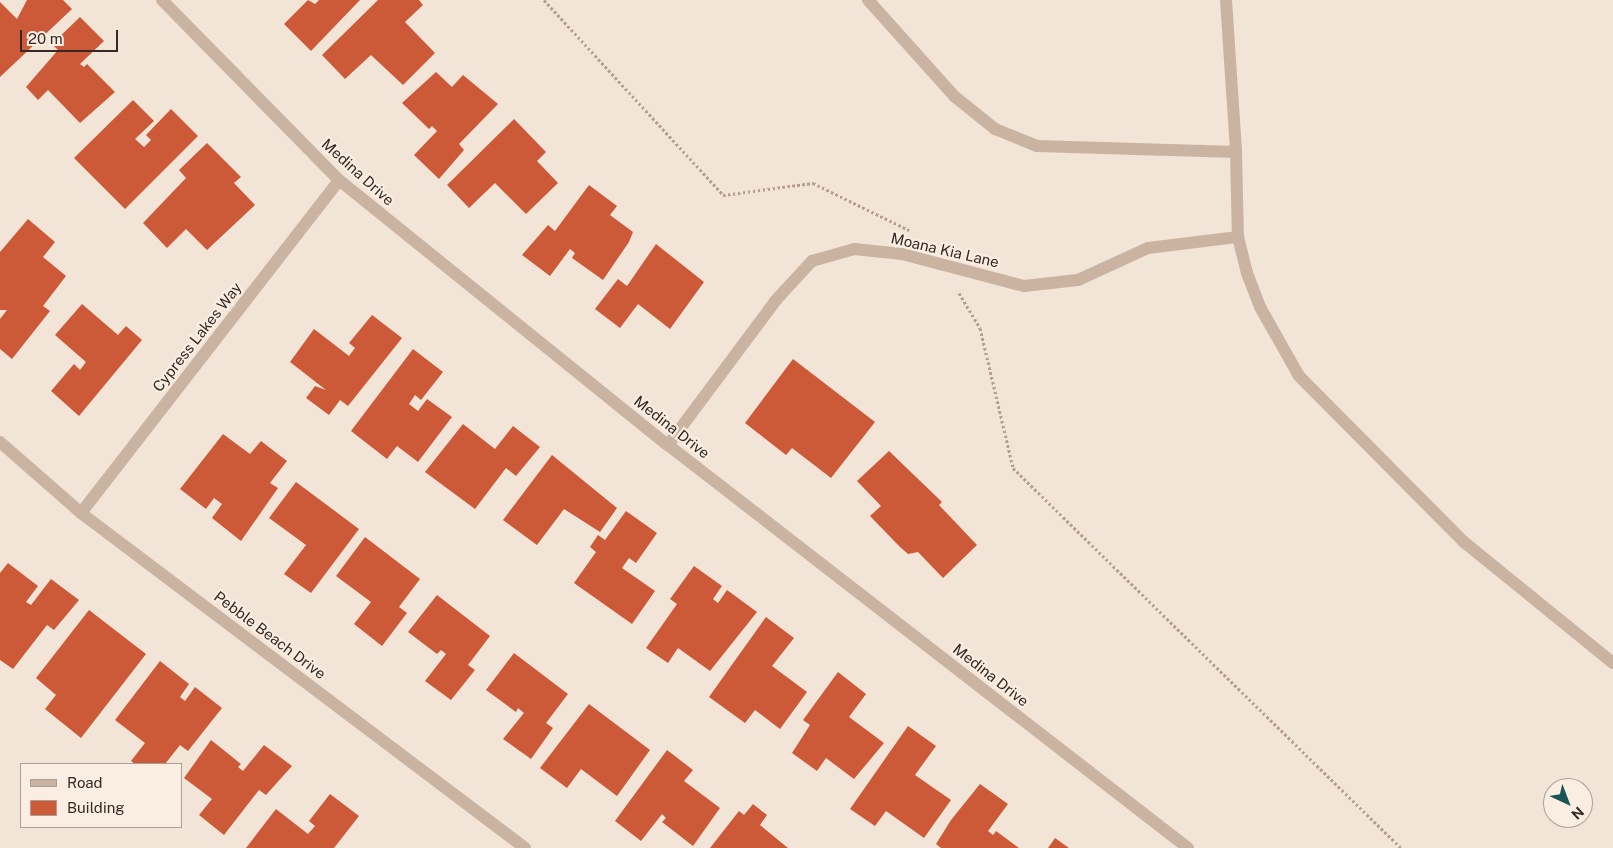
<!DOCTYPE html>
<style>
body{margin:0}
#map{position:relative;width:1613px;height:848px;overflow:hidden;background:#f2e4d6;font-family:"Public Sans",sans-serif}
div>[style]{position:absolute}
.building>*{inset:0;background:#cc5a39}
.path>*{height:3px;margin-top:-1.5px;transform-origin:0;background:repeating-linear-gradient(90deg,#b69d8c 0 2.5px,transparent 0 5px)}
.minor>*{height:12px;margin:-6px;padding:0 6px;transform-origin:6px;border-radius:6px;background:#cab3a1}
span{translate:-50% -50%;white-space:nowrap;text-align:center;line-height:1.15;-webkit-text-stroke:4.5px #faeee2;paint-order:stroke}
.street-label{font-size:15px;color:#342924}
.legend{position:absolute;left:20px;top:763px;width:162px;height:65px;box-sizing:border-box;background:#faeee2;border:1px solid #ab9f96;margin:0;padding:6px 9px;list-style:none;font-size:15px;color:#342924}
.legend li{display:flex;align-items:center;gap:10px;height:25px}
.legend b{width:25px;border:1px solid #ab9f96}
.north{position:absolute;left:1543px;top:778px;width:50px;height:50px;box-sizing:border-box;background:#faeee2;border:1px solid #ab9f96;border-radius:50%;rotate:137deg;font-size:14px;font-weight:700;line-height:20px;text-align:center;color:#342924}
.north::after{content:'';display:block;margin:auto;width:18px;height:22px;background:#195457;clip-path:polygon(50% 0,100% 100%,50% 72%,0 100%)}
.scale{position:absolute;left:20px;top:30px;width:98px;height:22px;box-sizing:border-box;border:2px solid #342924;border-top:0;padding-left:6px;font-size:15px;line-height:18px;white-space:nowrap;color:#342924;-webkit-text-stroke:4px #faeee2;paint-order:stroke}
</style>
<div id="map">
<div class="building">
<i style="clip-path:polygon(27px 0,63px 0,72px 9px,0 77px,0 2px,17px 19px)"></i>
<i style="clip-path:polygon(308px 0,315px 4px,319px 0,360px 0,311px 51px,284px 24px)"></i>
<i style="clip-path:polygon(378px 0,419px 0,423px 5px,405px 22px,435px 53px,403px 85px,371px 55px,345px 79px,322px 55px)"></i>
<i style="clip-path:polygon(80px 17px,104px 41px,80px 64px,84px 67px,87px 64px,115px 92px,80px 123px,48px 90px,38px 100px,26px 87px,58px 50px,52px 44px)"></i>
<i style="clip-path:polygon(436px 72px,452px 87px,463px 75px,498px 104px,459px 144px,464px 150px,439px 179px,414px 155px,437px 131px,432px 126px,429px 129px,402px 103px)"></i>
<i style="clip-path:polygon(133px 100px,154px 121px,135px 139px,144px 147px,151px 140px,146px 135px,171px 109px,198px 136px,125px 209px,74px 158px)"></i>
<i style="clip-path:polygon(514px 119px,546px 152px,537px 161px,558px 183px,526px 214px,495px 183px,469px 208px,447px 185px)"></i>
<i style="clip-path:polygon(207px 143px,241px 177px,234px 183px,255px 205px,207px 250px,186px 229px,167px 248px,143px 223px,186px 178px,179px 170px)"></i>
<i style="clip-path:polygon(589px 185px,617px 206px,610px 215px,633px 232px,629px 242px,603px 280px,572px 258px,575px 253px,570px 249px,550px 276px,522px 255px,548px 225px,555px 231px)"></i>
<i style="clip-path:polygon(28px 219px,55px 242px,43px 257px,66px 276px,43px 306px,50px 311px,12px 359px,0 349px,0 319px,7px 310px,0 310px,0 252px)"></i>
<i style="clip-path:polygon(656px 244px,704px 282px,670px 329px,638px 304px,620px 328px,595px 309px,618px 279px,627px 286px)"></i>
<i style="clip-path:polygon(82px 304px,118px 335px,126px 326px,142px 340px,79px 416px,51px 391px,74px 364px,80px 370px,86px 362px,55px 335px)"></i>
<i style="clip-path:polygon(372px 315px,402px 338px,348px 406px,340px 400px,329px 415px,306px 398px,315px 386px,326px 390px,290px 362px,314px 329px,349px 356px,355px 348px,349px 343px)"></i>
<i style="clip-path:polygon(413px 349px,443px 372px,421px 400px,415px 395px,409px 404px,418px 411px,427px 399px,452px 417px,418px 462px,397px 446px,387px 459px,351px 431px)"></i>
<i style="clip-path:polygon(793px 359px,875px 422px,831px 478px,792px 448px,786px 455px,745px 423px)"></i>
<i style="clip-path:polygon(463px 424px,495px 449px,513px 426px,540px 447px,516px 476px,506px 468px,475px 509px,425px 472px)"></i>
<i style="clip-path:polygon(223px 434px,250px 454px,261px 441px,287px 461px,270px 483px,278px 488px,241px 541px,212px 518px,222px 504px,214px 498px,206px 509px,180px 489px)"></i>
<i style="clip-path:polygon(889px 451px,942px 502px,939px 505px,977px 545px,943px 578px,918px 552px,908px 554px,900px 547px,870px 516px,881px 506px,857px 481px)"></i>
<i style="clip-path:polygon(552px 455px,617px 508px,600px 532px,564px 509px,537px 545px,503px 520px)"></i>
<i style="clip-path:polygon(296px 482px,359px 529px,311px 593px,284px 574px,306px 545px,269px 518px)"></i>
<i style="clip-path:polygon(626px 511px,657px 533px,636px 563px,629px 558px,622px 568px,655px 591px,632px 624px,574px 583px,596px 552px,590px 547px,598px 535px,605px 540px)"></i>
<i style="clip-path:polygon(365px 537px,420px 579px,399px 607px,407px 613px,382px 646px,354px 624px,371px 602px,336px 576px)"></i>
<i style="clip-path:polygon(8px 563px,38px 586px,26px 602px,31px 605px,51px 579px,79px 600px,54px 630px,47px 625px,13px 669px,0 660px,0 573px)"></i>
<i style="clip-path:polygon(694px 566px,722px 586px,713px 599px,718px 603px,727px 590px,757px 612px,710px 671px,678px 648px,668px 663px,646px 648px,677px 604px,670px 599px)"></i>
<i style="clip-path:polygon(437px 595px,490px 636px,468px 665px,475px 670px,451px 700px,425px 681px,446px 654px,441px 650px,437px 654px,408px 632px)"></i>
<i style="clip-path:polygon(89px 610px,146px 654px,81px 738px,45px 709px,56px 695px,36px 678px)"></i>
<i style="clip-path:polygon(766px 617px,794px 638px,772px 666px,807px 692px,780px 729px,755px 710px,745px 723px,709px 697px)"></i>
<i style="clip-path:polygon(514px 653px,568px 694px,546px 723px,553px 728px,531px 759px,503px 739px,524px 713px,518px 708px,516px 712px,486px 690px)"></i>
<i style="clip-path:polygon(160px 661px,189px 684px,180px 697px,185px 701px,195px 687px,222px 708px,188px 751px,180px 745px,165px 764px,135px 764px,131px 761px,145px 743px,115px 720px)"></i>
<i style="clip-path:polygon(838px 672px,866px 694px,849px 717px,884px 743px,854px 779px,826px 758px,817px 771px,792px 753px,810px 725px,803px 720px)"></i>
<i style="clip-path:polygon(589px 704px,650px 750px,617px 796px,581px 769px,567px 788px,540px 768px)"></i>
<i style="clip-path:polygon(908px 726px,936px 746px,915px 775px,951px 800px,924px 838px,886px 811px,875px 826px,850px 809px)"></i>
<i style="clip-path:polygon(211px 740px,241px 764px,238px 767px,243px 771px,264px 745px,292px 766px,266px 795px,259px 790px,224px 835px,199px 815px,212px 799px,184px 778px)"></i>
<i style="clip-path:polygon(667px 750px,693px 770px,684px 781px,720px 808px,693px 846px,662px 822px,666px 818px,662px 814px,641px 841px,615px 821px)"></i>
<i style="clip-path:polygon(980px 784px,1008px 804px,988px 831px,993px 835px,996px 831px,1019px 848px,941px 848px,936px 844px,951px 820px)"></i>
<i style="clip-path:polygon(330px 794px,359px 816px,334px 848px,246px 848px,276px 809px,308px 834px,315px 826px,309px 821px)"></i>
<i style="clip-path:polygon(753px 804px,767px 815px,760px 825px,788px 848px,710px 848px,739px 811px,744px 815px)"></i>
<i style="clip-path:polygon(1055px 838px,1069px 848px,1048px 848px)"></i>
</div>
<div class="path">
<i style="left:544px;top:0;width:265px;rotate:47.4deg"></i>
<i style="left:723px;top:195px;width:91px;rotate:-7.6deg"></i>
<i style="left:813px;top:183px;width:107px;rotate:26.1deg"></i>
<i style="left:959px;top:293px;width:41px;rotate:59deg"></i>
<i style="left:980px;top:328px;width:144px;rotate:76.7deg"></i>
<i style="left:1013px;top:468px;width:543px;rotate:44.4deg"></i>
</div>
<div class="minor">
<i style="left:162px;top:0;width:252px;rotate:45.5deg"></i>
<i style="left:339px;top:180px;width:422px;rotate:38.9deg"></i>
<i style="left:668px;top:445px;width:658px;rotate:37.78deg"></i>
<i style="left:868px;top:0;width:129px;rotate:48.1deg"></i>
<i style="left:954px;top:96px;width:53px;rotate:38.8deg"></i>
<i style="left:995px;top:129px;width:45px;rotate:22deg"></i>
<i style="left:1037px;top:146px;width:199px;rotate:1.7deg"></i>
<i style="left:1236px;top:152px;width:85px;rotate:88.7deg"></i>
<i style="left:1238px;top:237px;width:37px;rotate:76deg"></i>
<i style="left:1247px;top:273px;width:36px;rotate:69deg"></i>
<i style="left:1260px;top:307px;width:79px;rotate:60.5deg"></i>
<i style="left:1299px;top:376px;width:234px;rotate:45.2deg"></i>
<i style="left:1464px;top:542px;width:192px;rotate:39.1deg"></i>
<i style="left:1226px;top:0;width:152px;rotate:86.2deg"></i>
<i style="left:0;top:442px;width:108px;rotate:41.2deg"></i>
<i style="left:81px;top:513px;width:556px;rotate:37.03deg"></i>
<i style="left:668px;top:445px;width:181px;rotate:-53.3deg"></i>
<i style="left:776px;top:300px;width:53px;rotate:-47.3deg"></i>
<i style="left:812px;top:261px;width:44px;rotate:-15.9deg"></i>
<i style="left:854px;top:249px;width:48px;rotate:5.9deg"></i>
<i style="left:902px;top:254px;width:126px;rotate:14.7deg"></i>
<i style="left:1024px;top:286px;width:54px;rotate:-6.3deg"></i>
<i style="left:1078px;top:280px;width:77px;rotate:-24.6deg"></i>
<i style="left:1148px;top:248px;width:91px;rotate:-7deg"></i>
<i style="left:81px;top:513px;width:421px;rotate:-52.2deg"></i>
</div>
<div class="street-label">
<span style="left:358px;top:172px;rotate:42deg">Medina Drive</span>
<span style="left:945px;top:250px;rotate:13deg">Moana Kia Lane</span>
<span style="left:197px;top:337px;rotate:-52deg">Cypress Lakes Way</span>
<span style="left:672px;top:427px;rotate:38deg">Medina Drive</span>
<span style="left:270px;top:635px;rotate:37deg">Pebble Beach Drive</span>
<span style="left:991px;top:675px;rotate:38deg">Medina Drive</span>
</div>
<ul class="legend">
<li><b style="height:6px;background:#cab3a1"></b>Road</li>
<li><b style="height:14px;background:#cc5a39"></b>Building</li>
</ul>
<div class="north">N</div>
<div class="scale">20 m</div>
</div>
